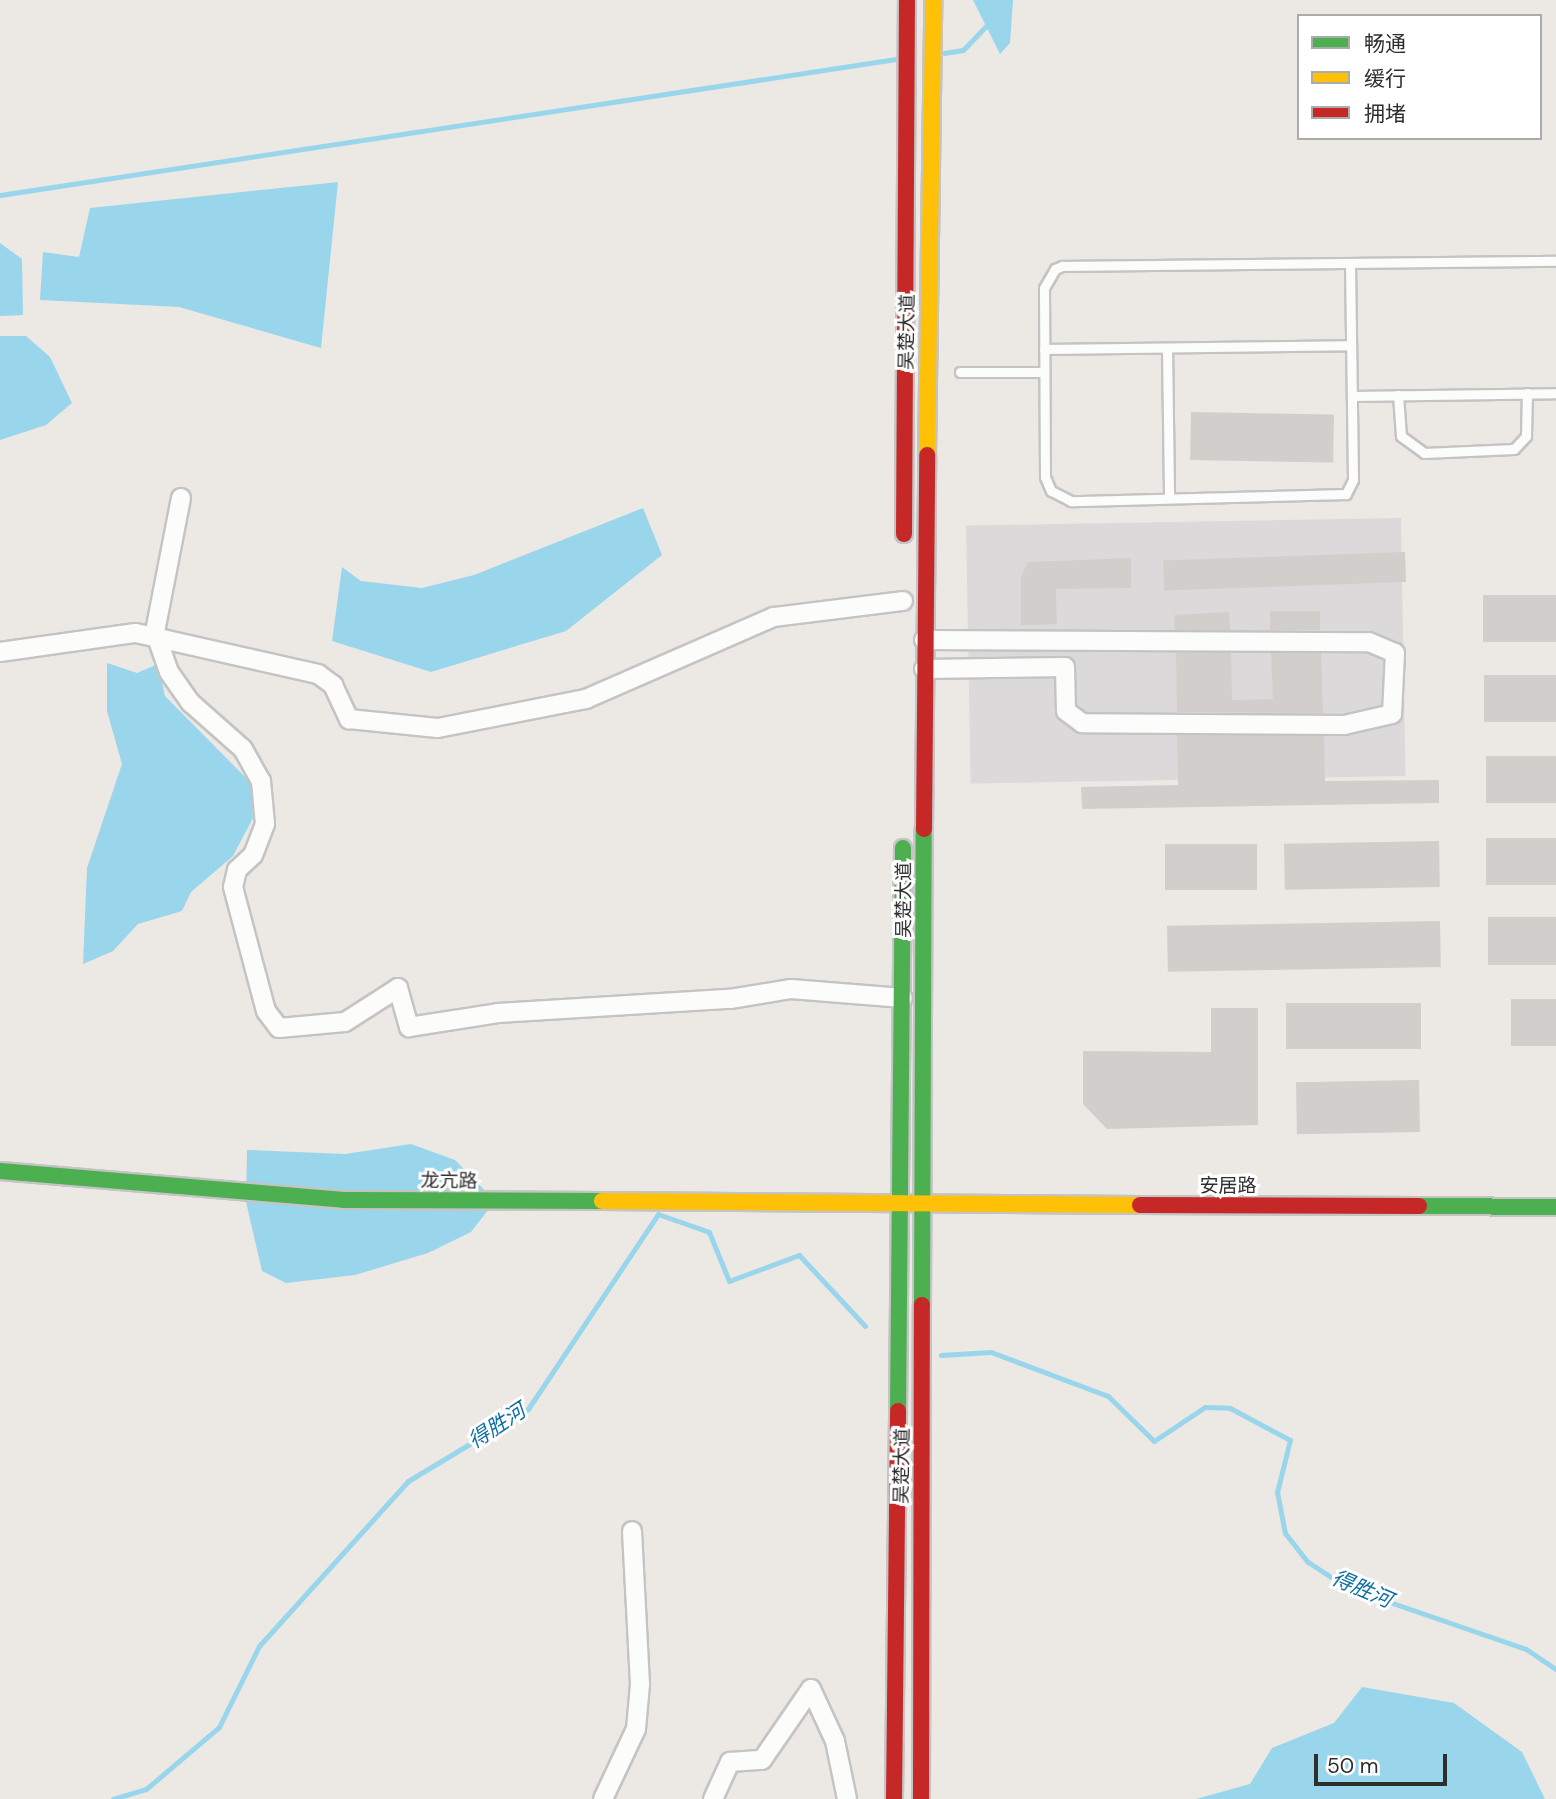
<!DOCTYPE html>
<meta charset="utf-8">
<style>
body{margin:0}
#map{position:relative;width:1556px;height:1799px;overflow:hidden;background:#ece8e4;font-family:"DM Sans","Noto Sans SC",sans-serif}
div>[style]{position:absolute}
.industrial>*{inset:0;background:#dcd9db;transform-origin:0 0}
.water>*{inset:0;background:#99d6ec}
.stream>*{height:5px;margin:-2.5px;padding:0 2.5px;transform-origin:2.5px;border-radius:2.5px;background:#99d6ec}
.building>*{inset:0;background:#d1cecb;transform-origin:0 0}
.roads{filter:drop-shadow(2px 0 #c5c4c5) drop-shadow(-2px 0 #c5c4c5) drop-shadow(0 2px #c5c4c5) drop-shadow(0 -2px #c5c4c5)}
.lane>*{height:9px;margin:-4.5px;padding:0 4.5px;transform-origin:4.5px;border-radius:4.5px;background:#fcfcfb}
.street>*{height:18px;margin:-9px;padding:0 9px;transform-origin:9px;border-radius:9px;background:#fcfcfb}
.fast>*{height:16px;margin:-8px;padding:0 8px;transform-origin:8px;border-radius:8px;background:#4caf50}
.slow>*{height:16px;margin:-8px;padding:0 8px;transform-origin:8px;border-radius:8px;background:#ffc107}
.jam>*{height:16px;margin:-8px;padding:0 8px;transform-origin:8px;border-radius:8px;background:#c62828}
span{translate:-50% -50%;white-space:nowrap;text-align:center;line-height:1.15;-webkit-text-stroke:6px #fff;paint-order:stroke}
.street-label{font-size:19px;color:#2e2e2e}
.water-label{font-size:21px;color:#0d6fa3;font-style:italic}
.legend{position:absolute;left:1297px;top:14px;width:245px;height:126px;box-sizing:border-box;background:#fff;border:2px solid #ababab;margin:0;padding:9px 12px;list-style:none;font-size:21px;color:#2e2e2e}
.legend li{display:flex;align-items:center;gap:14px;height:35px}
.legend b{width:35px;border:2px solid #ababab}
.scale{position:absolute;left:1314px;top:1754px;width:133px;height:32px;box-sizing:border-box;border:4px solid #2e2e2e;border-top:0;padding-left:9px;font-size:21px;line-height:24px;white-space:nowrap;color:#2e2e2e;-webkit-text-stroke:5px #fff;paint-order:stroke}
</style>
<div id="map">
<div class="industrial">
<i style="left:1401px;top:518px;width:258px;height:435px;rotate:89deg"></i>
</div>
<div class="water">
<i style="clip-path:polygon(973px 0,1013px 0,1010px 43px,1000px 54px)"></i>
<i style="clip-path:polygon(338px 182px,321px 348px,179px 307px,40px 300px,43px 252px,79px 257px,90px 208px)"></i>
<i style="clip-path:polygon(0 243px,22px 259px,23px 315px,0 316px)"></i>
<i style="clip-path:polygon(0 336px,26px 336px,50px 357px,72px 403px,46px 425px,0 440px)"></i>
<i style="clip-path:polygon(643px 508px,662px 555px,566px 631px,431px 672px,332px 641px,342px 567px,361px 581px,422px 588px,474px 575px)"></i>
<i style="clip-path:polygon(107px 663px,137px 673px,158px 664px,165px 696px,251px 783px,253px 818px,233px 856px,191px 892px,182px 911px,138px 924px,113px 951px,83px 964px,87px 868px,122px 764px,107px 711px)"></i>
<i style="clip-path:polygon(411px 1144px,455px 1160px,495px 1201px,471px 1232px,428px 1253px,355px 1275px,286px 1283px,262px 1271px,246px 1202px,247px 1150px,345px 1154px)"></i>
<i style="clip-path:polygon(1362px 1687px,1454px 1703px,1522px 1752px,1545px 1799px,1196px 1799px,1250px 1784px,1272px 1748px,1334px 1723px)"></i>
</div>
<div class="stream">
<i style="left:944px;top:53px;width:19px;rotate:-9deg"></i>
<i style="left:963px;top:50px;width:36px;rotate:-46deg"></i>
<i style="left:0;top:195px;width:906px;rotate:-8.63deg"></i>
<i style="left:941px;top:1355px;width:50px;rotate:-3.4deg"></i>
<i style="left:991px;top:1352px;width:125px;rotate:20.6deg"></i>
<i style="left:1108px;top:1396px;width:64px;rotate:44.4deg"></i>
<i style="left:1154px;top:1441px;width:61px;rotate:-33.7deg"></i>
<i style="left:1205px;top:1407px;width:25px;rotate:2deg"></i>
<i style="left:1230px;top:1408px;width:68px;rotate:28.1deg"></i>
<i style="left:1290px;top:1440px;width:54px;rotate:104deg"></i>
<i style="left:1277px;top:1492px;width:42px;rotate:79deg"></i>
<i style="left:1285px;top:1533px;width:37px;rotate:52deg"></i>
<i style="left:1308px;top:1562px;width:45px;rotate:33.3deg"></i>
<i style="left:1346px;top:1587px;width:190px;rotate:19deg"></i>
<i style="left:1526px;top:1649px;width:36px;rotate:34deg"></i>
<i style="left:113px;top:1799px;width:34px;rotate:-17deg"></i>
<i style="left:146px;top:1789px;width:96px;rotate:-40.3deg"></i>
<i style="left:219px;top:1727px;width:90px;rotate:-63.7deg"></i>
<i style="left:259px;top:1646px;width:222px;rotate:-47.9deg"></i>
<i style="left:408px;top:1481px;width:140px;rotate:-31deg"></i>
<i style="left:528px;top:1409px;width:234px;rotate:-56.3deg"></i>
<i style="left:658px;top:1214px;width:54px;rotate:19.4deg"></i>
<i style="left:709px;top:1232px;width:53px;rotate:67.8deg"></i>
<i style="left:729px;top:1281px;width:75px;rotate:-20.4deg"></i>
<i style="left:799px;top:1255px;width:97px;rotate:47.1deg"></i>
</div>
<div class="building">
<i style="left:1191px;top:412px;width:143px;height:48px;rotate:1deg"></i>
<i style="left:1405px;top:552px;width:30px;height:242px;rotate:88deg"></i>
<i style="clip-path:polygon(1131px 558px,1131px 588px,1056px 589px,1057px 624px,1021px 625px,1021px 576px,1028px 562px)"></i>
<i style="left:1556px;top:595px;width:47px;height:73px;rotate:90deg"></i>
<i style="left:1320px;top:611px;width:19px;height:50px;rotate:90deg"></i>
<i style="left:1229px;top:612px;width:18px;height:55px;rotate:87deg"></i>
<i style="clip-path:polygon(1176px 653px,1231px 653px,1232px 700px,1273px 699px,1271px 653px,1321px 653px,1323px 713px,1177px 712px)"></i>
<i style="left:1556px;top:675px;width:47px;height:72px;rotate:90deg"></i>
<i style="clip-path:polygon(1177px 735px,1324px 736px,1325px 781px,1439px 780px,1439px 803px,1082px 809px,1081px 787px,1178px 785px)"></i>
<i style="left:1556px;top:756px;width:47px;height:70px;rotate:90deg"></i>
<i style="left:1556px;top:838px;width:47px;height:70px;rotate:90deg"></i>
<i style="left:1439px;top:841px;width:46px;height:155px;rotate:89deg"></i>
<i style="left:1257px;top:844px;width:46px;height:92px;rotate:90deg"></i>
<i style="left:1556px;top:917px;width:48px;height:68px;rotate:90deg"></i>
<i style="left:1440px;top:921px;width:46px;height:273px;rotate:89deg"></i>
<i style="left:1511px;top:999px;width:45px;height:47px"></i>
<i style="left:1421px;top:1003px;width:46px;height:135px;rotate:90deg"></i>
<i style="clip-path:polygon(1211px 1008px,1258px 1008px,1258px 1125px,1107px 1129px,1083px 1104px,1083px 1051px,1211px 1052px)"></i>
<i style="left:1419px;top:1080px;width:52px;height:123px;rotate:89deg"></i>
</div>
<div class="roads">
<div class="lane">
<i style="left:1350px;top:263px;width:217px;rotate:89.2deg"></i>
<i style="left:1353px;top:480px;width:16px;rotate:117deg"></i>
<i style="left:1346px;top:494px;width:275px;rotate:178.5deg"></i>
<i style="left:1071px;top:501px;width:22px;rotate:-153deg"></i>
<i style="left:1051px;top:491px;width:15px;rotate:-113deg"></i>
<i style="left:1045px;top:477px;width:189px;rotate:-90.3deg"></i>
<i style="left:1044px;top:288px;width:22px;rotate:-60deg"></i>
<i style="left:1055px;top:269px;width:8px;rotate:-23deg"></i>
<i style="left:1062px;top:266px;width:494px;rotate:-0.6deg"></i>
<i style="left:1167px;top:348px;width:149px;rotate:89.2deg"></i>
<i style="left:1044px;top:349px;width:307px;rotate:-0.7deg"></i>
<i style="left:960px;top:372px;width:84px"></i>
<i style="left:1398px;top:395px;width:41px;rotate:85.8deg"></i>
<i style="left:1401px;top:436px;width:29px;rotate:36deg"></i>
<i style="left:1424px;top:453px;width:90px;rotate:-2.5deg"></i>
<i style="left:1514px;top:449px;width:18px;rotate:-47deg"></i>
<i style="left:1526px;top:436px;width:43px;rotate:-88.7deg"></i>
<i style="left:1352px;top:396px;width:204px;rotate:-0.8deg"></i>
</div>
<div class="street">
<i style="left:181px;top:498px;width:136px;rotate:101deg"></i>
<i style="left:155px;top:632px;width:42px;rotate:70.7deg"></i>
<i style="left:169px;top:672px;width:38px;rotate:55deg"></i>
<i style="left:191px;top:703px;width:69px;rotate:41.5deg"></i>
<i style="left:243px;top:749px;width:37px;rotate:61deg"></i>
<i style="left:261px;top:781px;width:43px;rotate:84.7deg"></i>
<i style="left:265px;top:824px;width:33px;rotate:111deg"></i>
<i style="left:253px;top:855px;width:22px;rotate:137deg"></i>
<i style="left:237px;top:870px;width:17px;rotate:103deg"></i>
<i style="left:233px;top:887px;width:128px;rotate:75.1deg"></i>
<i style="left:266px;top:1011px;width:21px;rotate:53deg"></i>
<i style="left:279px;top:1028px;width:66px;rotate:-5.2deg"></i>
<i style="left:345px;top:1022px;width:63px;rotate:-32.7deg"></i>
<i style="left:398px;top:988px;width:41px;rotate:74.2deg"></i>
<i style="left:409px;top:1027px;width:90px;rotate:-8.9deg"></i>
<i style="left:498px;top:1013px;width:232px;rotate:-3.5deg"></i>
<i style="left:730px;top:999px;width:62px;rotate:-9.3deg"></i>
<i style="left:791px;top:989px;width:112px;rotate:4.6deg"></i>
<i style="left:924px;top:640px;width:445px;rotate:0.3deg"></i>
<i style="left:1369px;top:642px;width:28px;rotate:23deg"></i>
<i style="left:1395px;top:653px;width:61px;rotate:92.8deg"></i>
<i style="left:1392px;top:714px;width:49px;rotate:167.1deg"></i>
<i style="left:1344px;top:725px;width:262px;rotate:-179.6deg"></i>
<i style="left:1082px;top:723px;width:20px;rotate:-143deg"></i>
<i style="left:1066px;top:711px;width:44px;rotate:-91.3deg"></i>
<i style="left:1065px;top:667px;width:141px;rotate:179.2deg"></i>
<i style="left:0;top:652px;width:137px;rotate:-8deg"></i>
<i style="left:136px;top:633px;width:187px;rotate:12.7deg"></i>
<i style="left:318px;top:674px;width:19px;rotate:36deg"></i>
<i style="left:333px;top:685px;width:38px;rotate:65deg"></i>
<i style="left:349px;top:719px;width:89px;rotate:5.8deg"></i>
<i style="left:438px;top:728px;width:151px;rotate:-11.1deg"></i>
<i style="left:586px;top:699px;width:205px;rotate:-23.6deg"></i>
<i style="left:774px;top:617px;width:130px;rotate:-7.1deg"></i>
<i style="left:603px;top:1799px;width:77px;rotate:-64.8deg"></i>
<i style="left:636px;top:1729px;width:45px;rotate:-84.9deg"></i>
<i style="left:640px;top:1684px;width:153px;rotate:-93deg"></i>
<i style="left:713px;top:1799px;width:41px;rotate:-65.3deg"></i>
<i style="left:730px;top:1762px;width:32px;rotate:-4deg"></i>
<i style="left:762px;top:1760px;width:86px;rotate:-55.4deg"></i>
<i style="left:811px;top:1689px;width:57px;rotate:65.2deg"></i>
<i style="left:835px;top:1741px;width:59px;rotate:78.3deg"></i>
</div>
<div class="fast">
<i style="left:0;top:1171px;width:345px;rotate:4.8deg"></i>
<i style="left:344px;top:1200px;width:258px;rotate:0.2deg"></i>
<i style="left:1419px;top:1206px;width:137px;rotate:0.4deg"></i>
<i style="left:922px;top:1305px;width:476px;rotate:-89.8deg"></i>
<i style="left:898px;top:1411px;width:563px;rotate:-89.49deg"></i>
</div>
<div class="slow">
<i style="left:927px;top:455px;width:455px;rotate:-89.2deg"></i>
<i style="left:602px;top:1201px;width:538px;rotate:0.43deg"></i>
</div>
<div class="jam">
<i style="left:904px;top:534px;width:534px;rotate:-89.68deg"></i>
<i style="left:924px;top:829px;width:374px;rotate:-89.5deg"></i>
<i style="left:1140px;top:1205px;width:279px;rotate:0.2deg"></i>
<i style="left:894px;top:1799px;width:388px;rotate:-89.4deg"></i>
<i style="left:921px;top:1799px;width:494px;rotate:-89.9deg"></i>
</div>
</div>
<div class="street-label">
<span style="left:907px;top:332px;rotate:-89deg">吴楚大道</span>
<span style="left:904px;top:900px;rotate:-90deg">吴楚大道</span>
<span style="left:449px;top:1181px;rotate:1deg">龙亢路</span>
<span style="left:1228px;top:1186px">安居路</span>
<span style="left:902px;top:1466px;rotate:-89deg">吴楚大道</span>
</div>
<div class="water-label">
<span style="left:497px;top:1426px;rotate:-33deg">得胜河</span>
<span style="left:1362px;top:1589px;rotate:23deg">得胜河</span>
</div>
<ul class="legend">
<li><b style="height:9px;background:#4caf50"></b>畅通</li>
<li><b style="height:9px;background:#ffc107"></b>缓行</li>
<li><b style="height:9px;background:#c62828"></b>拥堵</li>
</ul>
<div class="scale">50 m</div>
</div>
